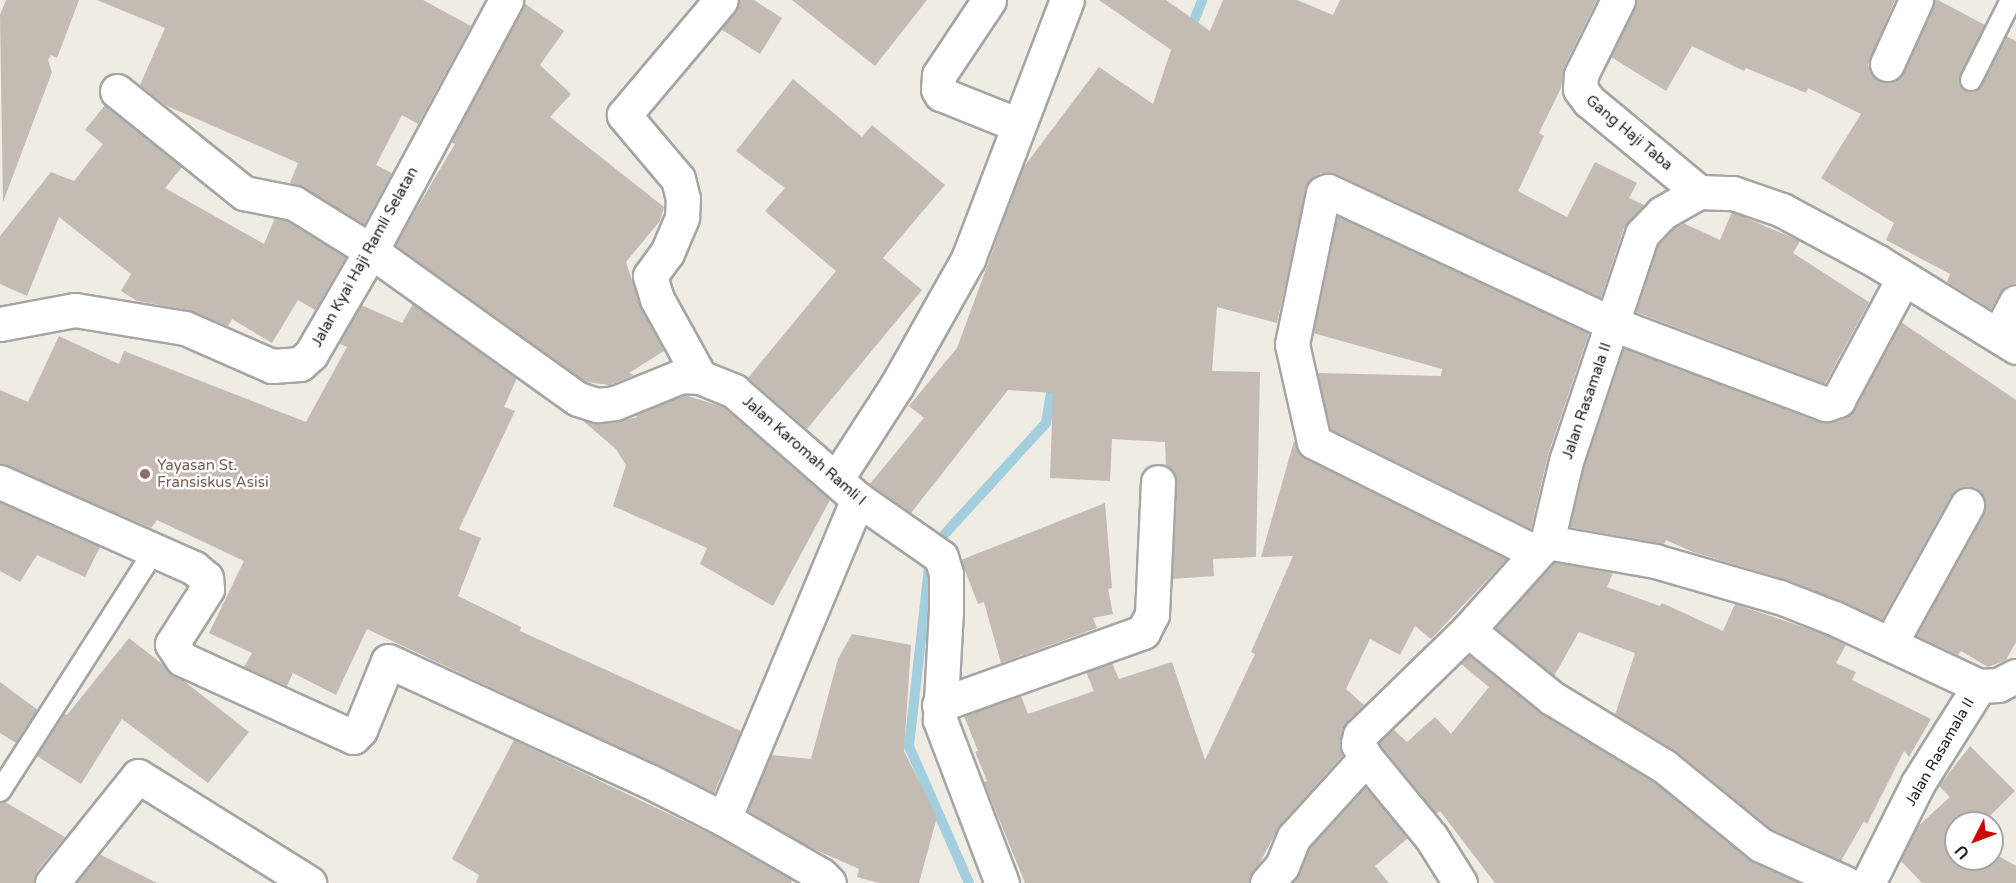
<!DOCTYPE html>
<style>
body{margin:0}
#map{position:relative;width:2016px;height:883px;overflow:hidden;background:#efece3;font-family:"Varela Round",sans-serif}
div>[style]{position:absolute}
.stream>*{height:10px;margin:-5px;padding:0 5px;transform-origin:5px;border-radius:5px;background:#a3cedd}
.building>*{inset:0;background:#c4bbb3}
.roads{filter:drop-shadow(2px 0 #a5a5a5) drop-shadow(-2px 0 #a5a5a5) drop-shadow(0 2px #a5a5a5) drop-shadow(0 -2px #a5a5a5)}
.service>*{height:20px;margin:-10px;padding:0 10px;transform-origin:10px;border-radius:10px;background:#fff}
.minor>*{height:33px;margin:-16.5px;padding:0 16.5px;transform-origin:16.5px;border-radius:16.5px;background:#fff}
.dots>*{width:16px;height:16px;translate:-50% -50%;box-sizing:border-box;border:3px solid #fff;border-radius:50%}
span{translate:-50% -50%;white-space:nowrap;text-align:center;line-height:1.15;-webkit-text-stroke:5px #fff;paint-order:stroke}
.street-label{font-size:15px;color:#1e1e1e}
.education-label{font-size:15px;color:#785e54}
.left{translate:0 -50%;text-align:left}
.north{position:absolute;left:1944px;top:811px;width:60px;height:60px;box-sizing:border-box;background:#fff;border:2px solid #a5a5a5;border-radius:50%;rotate:228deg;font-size:16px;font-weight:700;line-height:24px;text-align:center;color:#1e1e1e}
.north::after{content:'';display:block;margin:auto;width:21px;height:27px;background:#cb0700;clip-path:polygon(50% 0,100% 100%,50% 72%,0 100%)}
</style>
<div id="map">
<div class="stream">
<i style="left:1189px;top:33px;width:35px;rotate:-68deg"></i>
<i style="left:969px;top:883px;width:150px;rotate:-113.7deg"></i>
<i style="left:909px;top:746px;width:198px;rotate:-83.6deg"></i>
<i style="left:931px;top:549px;width:171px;rotate:-47.6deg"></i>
<i style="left:1046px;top:423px;width:43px;rotate:-80.5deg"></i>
</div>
<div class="building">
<i style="clip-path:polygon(6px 0,79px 0,57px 58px,51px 55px,48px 60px,52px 72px,3px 202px,0 15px)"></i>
<i style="clip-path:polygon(97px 0,423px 0,471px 26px,418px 124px,402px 115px,376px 165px,392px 173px,364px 225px,304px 187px,290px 183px,298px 163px,165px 105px,140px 85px,165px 28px)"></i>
<i style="clip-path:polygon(739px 0,754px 0,782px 18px,760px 54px,721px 29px,736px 12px)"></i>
<i style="clip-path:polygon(792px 0,927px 0,875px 66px)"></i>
<i style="clip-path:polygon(1099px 0,1166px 0,1210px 31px,1223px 0,1297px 0,1333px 15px,1340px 0,1597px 0,1564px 67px,1561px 88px,1539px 133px,1544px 136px,1518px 191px,1567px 217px,1595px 162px,1637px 183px,1629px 198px,1644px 205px,1624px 228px,1601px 298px,1336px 174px,1321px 173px,1309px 181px,1277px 323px,1217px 307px,1212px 371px,1260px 372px,1256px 557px,1213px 559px,1214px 576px,1172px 579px,1177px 483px,1174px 473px,1166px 465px,1165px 442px,1112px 439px,1110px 481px,1050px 478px,1053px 393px,1008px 390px,911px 513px,870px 484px,924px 418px,909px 406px,957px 348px,1023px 168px,1099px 67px,1153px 104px,1171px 50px)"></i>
<i style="clip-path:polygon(1637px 0,1895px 0,1868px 65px,1872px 75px,1888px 83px,1904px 72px,1934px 0,1938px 0,1985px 25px,1960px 75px,1961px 86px,1971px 92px,1982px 85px,2006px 36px,2016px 41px,2016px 283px,2006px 286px,1991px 309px,1947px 282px,1950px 274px,1886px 240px,1894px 223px,1821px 178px,1861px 114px,1808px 88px,1806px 93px,1746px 68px,1744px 71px,1692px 46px,1666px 91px,1611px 57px)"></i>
<i style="clip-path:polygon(524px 3px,564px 31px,540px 65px,571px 94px,550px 117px,664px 207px,660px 221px,626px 262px,641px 308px,664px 351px,629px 373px,634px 375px,610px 385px,586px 382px,395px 245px,455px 144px,451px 142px)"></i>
<i style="clip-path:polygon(793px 79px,862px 137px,872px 125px,945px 185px,883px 258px,922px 290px,807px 429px,748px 378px,836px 271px,765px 211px,785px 188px,736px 151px)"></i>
<i style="clip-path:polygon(105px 105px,182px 167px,165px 188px,264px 244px,275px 218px,287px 221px,346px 257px,315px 310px,298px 300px,272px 343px,232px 319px,228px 326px,188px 310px,137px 301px,121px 291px,131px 274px,59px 217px,27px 296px,0 284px,0 236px,51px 172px,74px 181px,103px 144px,85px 130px)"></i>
<i style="clip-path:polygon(1732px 212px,1800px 241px,1793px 253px,1869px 302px,1825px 384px,1636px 312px,1658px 244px,1674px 228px,1683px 223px,1720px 240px)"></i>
<i style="clip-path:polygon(1337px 216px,1589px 333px,1548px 455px,1531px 529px,1330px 429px,1318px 373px,1441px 376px,1442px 369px,1313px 333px)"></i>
<i style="clip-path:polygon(413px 304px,517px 378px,504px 407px,515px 411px,459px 529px,481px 538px,458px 596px,521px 627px,520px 631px,741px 731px,714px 793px,367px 629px,336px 695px,293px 673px,287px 686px,244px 667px,252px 653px,209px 633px,244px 561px,157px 520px,151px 528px,0 464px,0 390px,28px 402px,59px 336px,119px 364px,124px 351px,306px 422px,347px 347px,340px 344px,361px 305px,402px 323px)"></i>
<i style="clip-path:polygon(1901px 322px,2016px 400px,2016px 642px,2006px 660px,1988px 667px,1961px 651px,1958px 655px,1916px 636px,1983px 514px,1983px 496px,1976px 488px,1958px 489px,1951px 496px,1882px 620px,1787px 580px,1693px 552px,1666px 540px,1664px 544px,1570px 527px,1584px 466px,1624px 348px,1819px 422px,1831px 422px,1855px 409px)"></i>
<i style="clip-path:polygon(684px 395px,724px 407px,830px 500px,773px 606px,700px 564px,707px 548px,613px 506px,626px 465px,616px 449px,583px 421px,599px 424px,638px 417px,635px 415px)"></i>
<i style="clip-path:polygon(1294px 441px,1306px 459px,1507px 559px,1431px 639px,1415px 626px,1400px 655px,1370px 639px,1346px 689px,1364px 705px,1342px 730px,1343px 755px,1280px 825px,1249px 883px,1025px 883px,984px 782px,987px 781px,975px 752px,978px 751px,964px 716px,1021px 696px,1028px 714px,1094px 691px,1086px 672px,1112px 663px,1119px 679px,1172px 662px,1205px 760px,1255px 654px,1251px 652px,1293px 556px,1261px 557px)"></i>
<i style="clip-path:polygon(0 503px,100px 547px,85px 577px,37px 555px,20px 582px,0 571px)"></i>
<i style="clip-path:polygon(1105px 503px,1112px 588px,1108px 589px,1113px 614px,1093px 618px,1097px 628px,1001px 663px,984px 602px,978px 604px,961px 560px)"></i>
<i style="clip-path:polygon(1554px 562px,1613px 573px,1607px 587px,1660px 606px,1662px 603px,1723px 631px,1735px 604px,1827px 635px,1846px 645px,1836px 663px,1856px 672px,1852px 680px,1931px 719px,1909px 757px,1904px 751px,1867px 824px,1864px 821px,1841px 861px,1771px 829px,1676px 751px,1615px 715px,1635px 653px,1579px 632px,1554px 676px,1495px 628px)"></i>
<i style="clip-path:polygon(852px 634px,911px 645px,904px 751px,937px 817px,919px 883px,879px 883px,857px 877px,859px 869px,807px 846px,748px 811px,771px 755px,811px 759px,838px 659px)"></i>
<i style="clip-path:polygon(129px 638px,249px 732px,208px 783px,122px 719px,81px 784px,37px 756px,64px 713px,67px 715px)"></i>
<i style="clip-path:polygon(1469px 655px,1542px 714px,1653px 781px,1749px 860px,1800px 883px,1495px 883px,1440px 811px,1436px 814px,1379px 743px,1393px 729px,1407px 742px,1435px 717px,1451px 734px,1489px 687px,1460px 663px)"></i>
<i style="clip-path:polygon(0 682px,38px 710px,16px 743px,0 733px)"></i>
<i style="clip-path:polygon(514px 740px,715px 836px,792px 880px,791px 883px,476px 883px,479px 875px,452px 859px)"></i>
<i style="clip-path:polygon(1970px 746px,2015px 791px,1983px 823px,1956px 823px,1956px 859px,1992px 859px,1992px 852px,2016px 866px,2016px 883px,1922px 883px,1900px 860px,1917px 827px,1950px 797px,1939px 786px)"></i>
<i style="clip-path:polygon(1365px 787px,1408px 838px,1375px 866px,1389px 883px,1292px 883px,1310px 847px)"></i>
<i style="clip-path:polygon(5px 802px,65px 837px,37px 871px,34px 883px,0 883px,0 803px)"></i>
<i style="clip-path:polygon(99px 854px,157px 883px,76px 883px)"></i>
</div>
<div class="roads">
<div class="service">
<i style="left:1971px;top:80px;width:89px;rotate:-63.4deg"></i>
<i style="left:0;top:791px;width:285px;rotate:-57.3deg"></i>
</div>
<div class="minor">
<i style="left:989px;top:0;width:90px;rotate:123.7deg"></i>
<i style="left:939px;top:75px;width:14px;rotate:94deg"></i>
<i style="left:938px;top:89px;width:6px;rotate:59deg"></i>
<i style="left:941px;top:94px;width:81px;rotate:21.8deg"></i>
<i style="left:1618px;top:0;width:84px;rotate:116.3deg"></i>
<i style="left:1581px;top:75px;width:14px;rotate:94deg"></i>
<i style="left:1580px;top:89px;width:15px;rotate:53deg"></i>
<i style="left:1589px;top:101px;width:143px;rotate:39.6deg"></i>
<i style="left:1887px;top:64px;width:70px;rotate:-65.6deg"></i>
<i style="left:117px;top:91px;width:163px;rotate:38.8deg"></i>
<i style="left:244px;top:193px;width:51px;rotate:11.3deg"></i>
<i style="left:294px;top:203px;width:91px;rotate:31.9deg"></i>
<i style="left:371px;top:251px;width:254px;rotate:35.6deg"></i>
<i style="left:578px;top:399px;width:20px;rotate:18deg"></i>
<i style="left:597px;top:405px;width:18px;rotate:-6deg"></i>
<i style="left:615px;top:403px;width:71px;rotate:-22.2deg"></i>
<i style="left:681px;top:376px;width:19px;rotate:3deg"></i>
<i style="left:700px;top:377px;width:37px;rotate:22deg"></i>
<i style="left:734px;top:391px;width:164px;rotate:41.1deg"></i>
<i style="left:858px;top:499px;width:101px;rotate:34.9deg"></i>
<i style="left:941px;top:557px;width:17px;rotate:73deg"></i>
<i style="left:946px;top:573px;width:38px;rotate:90deg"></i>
<i style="left:946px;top:611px;width:109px;rotate:93.2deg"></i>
<i style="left:940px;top:720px;width:174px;rotate:69.2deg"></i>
<i style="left:0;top:324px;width:76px;rotate:-10.6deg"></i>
<i style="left:75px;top:310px;width:111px;rotate:9.3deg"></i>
<i style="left:185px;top:328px;width:95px;rotate:23.6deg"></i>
<i style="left:272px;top:366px;width:28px;rotate:-4deg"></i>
<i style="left:300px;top:364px;width:15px;rotate:-42deg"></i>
<i style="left:311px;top:354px;width:119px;rotate:-59.8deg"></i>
<i style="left:371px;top:251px;width:285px;rotate:-61.7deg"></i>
<i style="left:1999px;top:334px;width:36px;rotate:-62deg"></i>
<i style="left:700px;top:377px;width:89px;rotate:-118.9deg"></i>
<i style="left:657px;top:299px;width:24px;rotate:-107deg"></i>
<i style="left:650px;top:276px;width:29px;rotate:-54deg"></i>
<i style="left:667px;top:253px;width:39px;rotate:-67deg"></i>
<i style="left:682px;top:217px;width:18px;rotate:-87deg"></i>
<i style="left:683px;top:199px;width:21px;rotate:-104deg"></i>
<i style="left:678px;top:179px;width:84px;rotate:-130.2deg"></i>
<i style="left:624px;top:115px;width:150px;rotate:-49.9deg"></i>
<i style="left:837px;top:478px;width:111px;rotate:-57.2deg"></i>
<i style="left:897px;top:385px;width:145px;rotate:-60.6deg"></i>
<i style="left:968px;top:259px;width:277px;rotate:-69.1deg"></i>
<i style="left:0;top:482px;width:212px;rotate:23.9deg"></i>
<i style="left:194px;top:568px;width:16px;rotate:40deg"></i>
<i style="left:206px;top:578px;width:11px;rotate:85deg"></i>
<i style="left:207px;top:589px;width:65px;rotate:122.5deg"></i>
<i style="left:172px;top:644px;width:18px;rotate:56deg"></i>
<i style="left:182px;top:659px;width:188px;rotate:24.5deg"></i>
<i style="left:353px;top:737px;width:10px;rotate:-45deg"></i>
<i style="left:360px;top:730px;width:74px;rotate:-67.9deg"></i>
<i style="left:388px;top:661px;width:287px;rotate:24.7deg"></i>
<i style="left:649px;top:781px;width:84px;rotate:26.9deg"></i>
<i style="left:724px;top:819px;width:112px;rotate:30deg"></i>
<i style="left:821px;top:875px;width:11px;rotate:45deg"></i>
<i style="left:1547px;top:542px;width:83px;rotate:-76.8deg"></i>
<i style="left:1566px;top:461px;width:239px;rotate:-71.5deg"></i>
<i style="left:1642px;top:234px;width:29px;rotate:-46deg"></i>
<i style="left:1662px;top:213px;width:43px;rotate:-29.6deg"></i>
<i style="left:1699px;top:192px;width:34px;rotate:2deg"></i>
<i style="left:1733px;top:193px;width:52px;rotate:19.1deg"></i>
<i style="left:1782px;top:210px;width:109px;rotate:28.4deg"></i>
<i style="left:1878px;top:262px;width:162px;rotate:31.6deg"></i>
<i style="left:1547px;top:542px;width:110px;rotate:10deg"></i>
<i style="left:1655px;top:561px;width:130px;rotate:16.1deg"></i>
<i style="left:1780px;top:597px;width:58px;rotate:21.3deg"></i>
<i style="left:1834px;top:618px;width:160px;rotate:25.1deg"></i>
<i style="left:1979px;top:686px;width:19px;rotate:-3deg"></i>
<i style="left:1998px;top:685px;width:20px;rotate:-27deg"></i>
<i style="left:1535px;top:552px;width:247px;rotate:-153.5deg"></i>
<i style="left:1314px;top:442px;width:100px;rotate:-102.7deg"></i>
<i style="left:1292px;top:344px;width:154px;rotate:-78.4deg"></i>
<i style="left:1323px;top:193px;width:5px;rotate:-22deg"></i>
<i style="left:1328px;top:191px;width:315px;rotate:25deg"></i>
<i style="left:1613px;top:324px;width:228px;rotate:20.6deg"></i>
<i style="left:1826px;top:404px;width:13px;rotate:-18deg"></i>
<i style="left:1838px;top:400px;width:137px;rotate:-61.8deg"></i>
<i style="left:1468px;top:630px;width:108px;rotate:39deg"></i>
<i style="left:1552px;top:698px;width:131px;rotate:31.3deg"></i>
<i style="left:1664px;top:766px;width:125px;rotate:39.2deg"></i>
<i style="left:1761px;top:845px;width:92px;rotate:24.3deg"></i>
<i style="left:1890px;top:644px;width:159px;rotate:-61deg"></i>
<i style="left:939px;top:705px;width:217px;rotate:-19.7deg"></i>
<i style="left:1143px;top:632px;width:20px;rotate:-63deg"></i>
<i style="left:1152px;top:614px;width:132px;rotate:-87.4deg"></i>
<i style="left:724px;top:819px;width:347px;rotate:-67.3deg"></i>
<i style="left:52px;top:883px;width:137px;rotate:-51.2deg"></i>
<i style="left:138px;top:776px;width:202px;rotate:32deg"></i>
<i style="left:1267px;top:883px;width:23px;rotate:-49deg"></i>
<i style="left:1282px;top:866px;width:31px;rotate:-68deg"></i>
<i style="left:1294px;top:837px;width:107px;rotate:-47.7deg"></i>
<i style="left:1460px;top:883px;width:54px;rotate:-122.2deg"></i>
<i style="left:1431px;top:837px;width:102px;rotate:-129.4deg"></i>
<i style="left:1366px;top:758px;width:16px;rotate:-120deg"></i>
<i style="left:1358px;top:744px;width:9px;rotate:-77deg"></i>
<i style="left:1360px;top:735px;width:151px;rotate:-44.2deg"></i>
<i style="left:1468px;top:630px;width:118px;rotate:-48.1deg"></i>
<i style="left:1868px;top:883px;width:112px;rotate:-63.4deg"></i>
<i style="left:1918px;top:783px;width:115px;rotate:-57.8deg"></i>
</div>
</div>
<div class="dots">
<i style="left:145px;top:474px;background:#8d6e63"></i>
</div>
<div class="street-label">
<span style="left:1629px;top:133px;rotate:40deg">Gang Haji Taba</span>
<span style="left:365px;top:257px;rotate:-61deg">Jalan Kyai Haji Ramli Selatan</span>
<span style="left:1587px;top:401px;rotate:-71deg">Jalan Rasamala II</span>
<span style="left:804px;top:451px;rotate:41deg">Jalan Karomah Ramli I</span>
<span style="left:1940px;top:752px;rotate:-60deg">Jalan Rasamala II</span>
</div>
<div class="education-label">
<span class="left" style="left:157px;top:474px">Yayasan St.<br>Fransiskus Asisi</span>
</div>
<div class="north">U</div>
</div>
